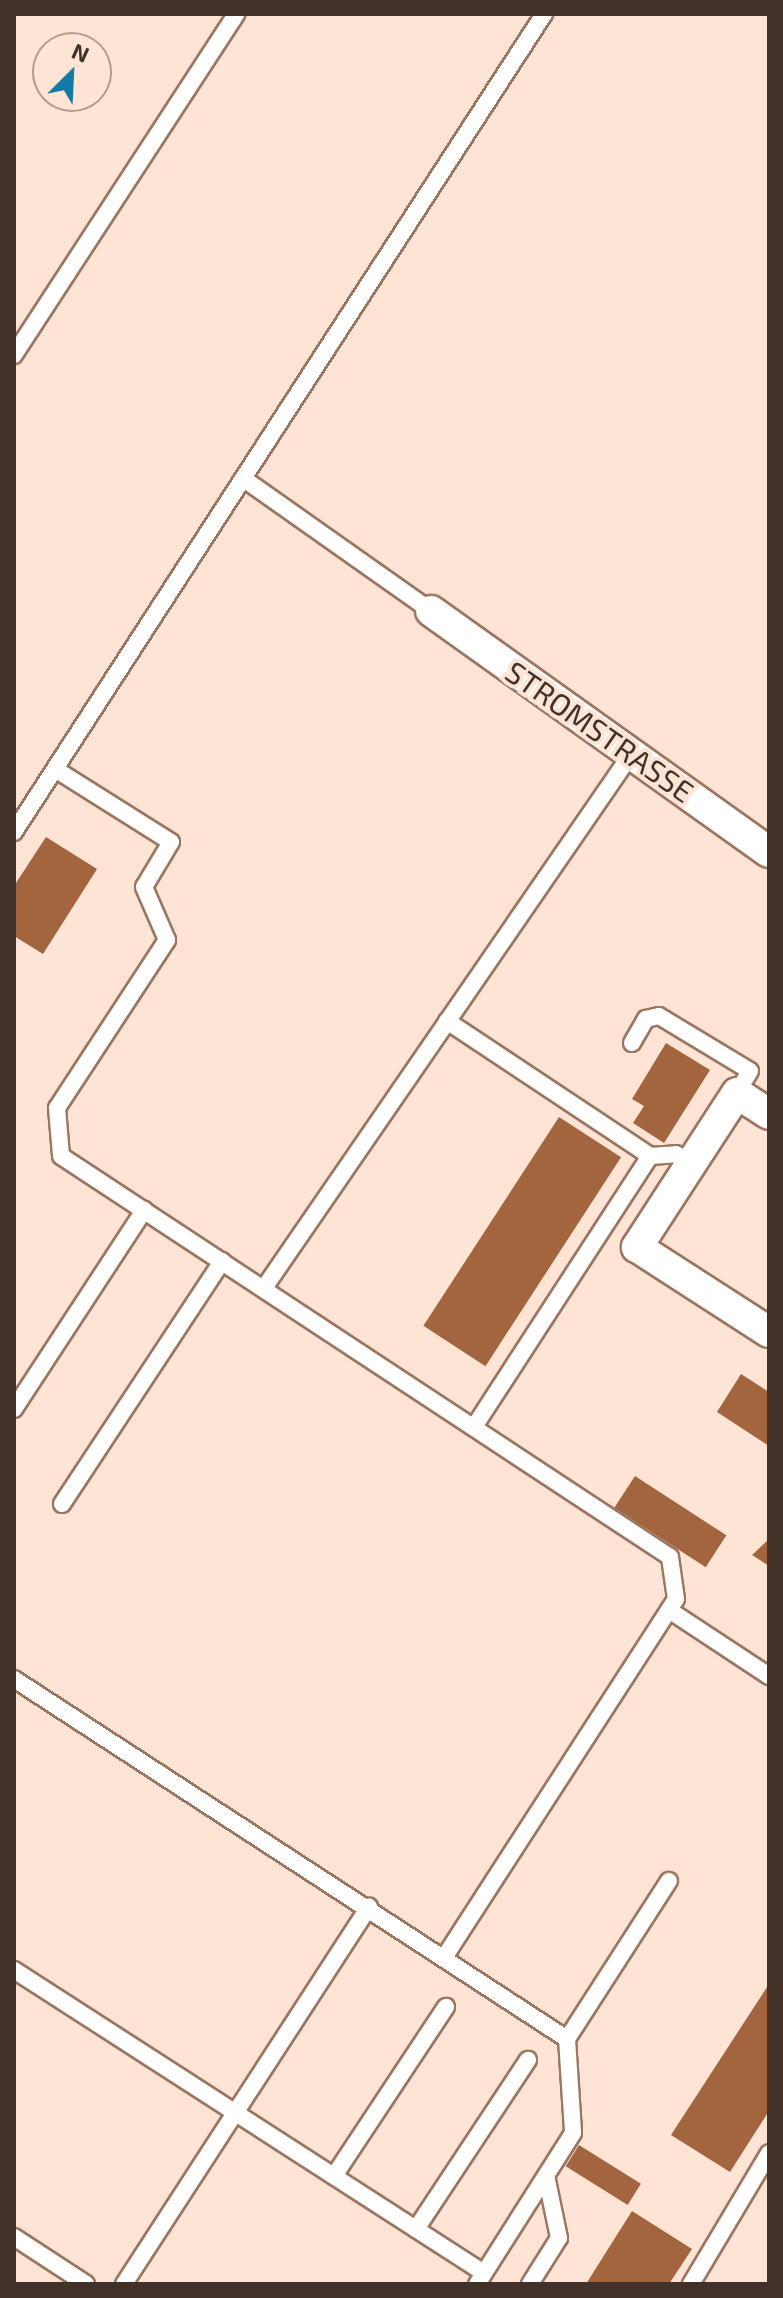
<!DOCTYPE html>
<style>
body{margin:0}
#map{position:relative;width:783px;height:2298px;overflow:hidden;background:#fde4d5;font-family:"Exo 2",sans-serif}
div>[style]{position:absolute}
.building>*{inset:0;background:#a3653d;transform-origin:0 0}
.roads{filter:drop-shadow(2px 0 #9b7660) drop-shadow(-2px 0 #9b7660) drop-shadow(0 2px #9b7660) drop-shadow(0 -2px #9b7660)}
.service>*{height:16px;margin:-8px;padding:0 8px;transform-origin:8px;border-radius:8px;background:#fff}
.minor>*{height:30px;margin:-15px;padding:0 15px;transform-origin:15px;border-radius:15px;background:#fff}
span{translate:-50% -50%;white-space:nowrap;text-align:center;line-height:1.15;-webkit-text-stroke:8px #fde4d5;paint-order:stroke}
.street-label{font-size:30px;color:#413128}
.frame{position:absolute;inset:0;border:16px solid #413128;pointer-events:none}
.north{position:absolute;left:32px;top:32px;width:80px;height:80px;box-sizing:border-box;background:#fde4d5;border:2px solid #b29c90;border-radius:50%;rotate:24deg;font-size:22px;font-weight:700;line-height:32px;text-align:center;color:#413128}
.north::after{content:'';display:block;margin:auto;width:28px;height:36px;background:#127ba6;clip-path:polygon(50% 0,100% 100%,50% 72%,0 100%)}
</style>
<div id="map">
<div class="building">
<i style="clip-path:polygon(46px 837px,97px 869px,43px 954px,14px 936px,14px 886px)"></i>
<i style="clip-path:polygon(666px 1043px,710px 1070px,664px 1143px,633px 1123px,644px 1106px,632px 1099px)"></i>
<i style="left:559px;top:1117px;width:74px;height:249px;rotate:33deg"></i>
<i style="clip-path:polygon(741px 1374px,769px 1392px,769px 1446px,717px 1412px)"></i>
<i style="left:635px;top:1476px;width:109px;height:38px;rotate:33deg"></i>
<i style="clip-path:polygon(769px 1539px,769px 1566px,752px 1555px)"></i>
<i style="clip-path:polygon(769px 1984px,769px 2111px,730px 2172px,671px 2135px)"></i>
<i style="left:579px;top:2145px;width:73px;height:25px;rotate:32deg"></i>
<i style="clip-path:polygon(632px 2211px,692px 2249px,669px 2284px,586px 2284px)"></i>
</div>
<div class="roads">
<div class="service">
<i style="left:14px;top:355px;width:407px;rotate:-56.9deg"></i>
<i style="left:244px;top:479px;width:229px;rotate:35.2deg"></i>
<i style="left:55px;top:769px;width:137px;rotate:32.2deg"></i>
<i style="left:171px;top:842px;width:52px;rotate:121deg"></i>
<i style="left:144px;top:887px;width:58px;rotate:66.5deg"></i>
<i style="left:167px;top:940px;width:201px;rotate:123.2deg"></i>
<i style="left:57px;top:1108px;width:48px;rotate:85.2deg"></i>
<i style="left:61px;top:1156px;width:729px;rotate:33.36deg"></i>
<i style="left:670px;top:1557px;width:42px;rotate:81.9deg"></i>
<i style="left:676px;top:1599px;width:425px;rotate:122.9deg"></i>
<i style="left:14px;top:832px;width:975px;rotate:-57.06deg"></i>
<i style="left:447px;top:1021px;width:244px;rotate:33.6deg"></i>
<i style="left:632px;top:1043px;width:28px;rotate:-60deg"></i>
<i style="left:646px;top:1019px;width:13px;rotate:-13deg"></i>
<i style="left:659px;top:1016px;width:106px;rotate:31.1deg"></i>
<i style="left:750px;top:1071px;width:26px;rotate:121deg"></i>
<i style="left:264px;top:1288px;width:649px;rotate:-55.48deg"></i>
<i style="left:14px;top:1409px;width:238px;rotate:-56.8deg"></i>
<i style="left:474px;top:1427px;width:323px;rotate:-57deg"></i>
<i style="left:650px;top:1156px;width:26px;rotate:-4deg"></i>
<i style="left:676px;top:1154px;width:17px;rotate:31deg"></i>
<i style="left:62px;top:1504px;width:291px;rotate:-56.6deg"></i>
<i style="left:669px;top:1610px;width:120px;rotate:33.4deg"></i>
<i style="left:14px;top:1679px;width:660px;rotate:33.06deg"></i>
<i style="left:567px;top:2039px;width:94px;rotate:86.3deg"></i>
<i style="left:573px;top:2133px;width:179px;rotate:122.4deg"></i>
<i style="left:14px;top:1970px;width:559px;rotate:32.81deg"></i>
<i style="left:567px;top:2039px;width:188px;rotate:-57.2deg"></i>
<i style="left:334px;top:2176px;width:203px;rotate:-56.5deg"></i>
<i style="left:416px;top:2229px;width:203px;rotate:-56.5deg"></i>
<i style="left:14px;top:2237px;width:86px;rotate:33.1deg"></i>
<i style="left:124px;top:2284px;width:450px;rotate:-57deg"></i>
<i style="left:530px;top:2284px;width:54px;rotate:-57.8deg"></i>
<i style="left:559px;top:2238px;width:64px;rotate:-101.7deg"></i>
<i style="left:691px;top:2284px;width:152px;rotate:-59.2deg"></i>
</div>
<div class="minor">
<i style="left:431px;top:611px;width:415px;rotate:35.5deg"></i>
<i style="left:769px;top:1114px;width:38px;rotate:-147deg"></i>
<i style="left:737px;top:1093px;width:184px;rotate:123deg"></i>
<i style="left:637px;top:1247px;width:157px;rotate:32.8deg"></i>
</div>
</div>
<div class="street-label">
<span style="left:600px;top:731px;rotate:35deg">STROMSTRASSE</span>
</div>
<div class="frame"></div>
<div class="north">N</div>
</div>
